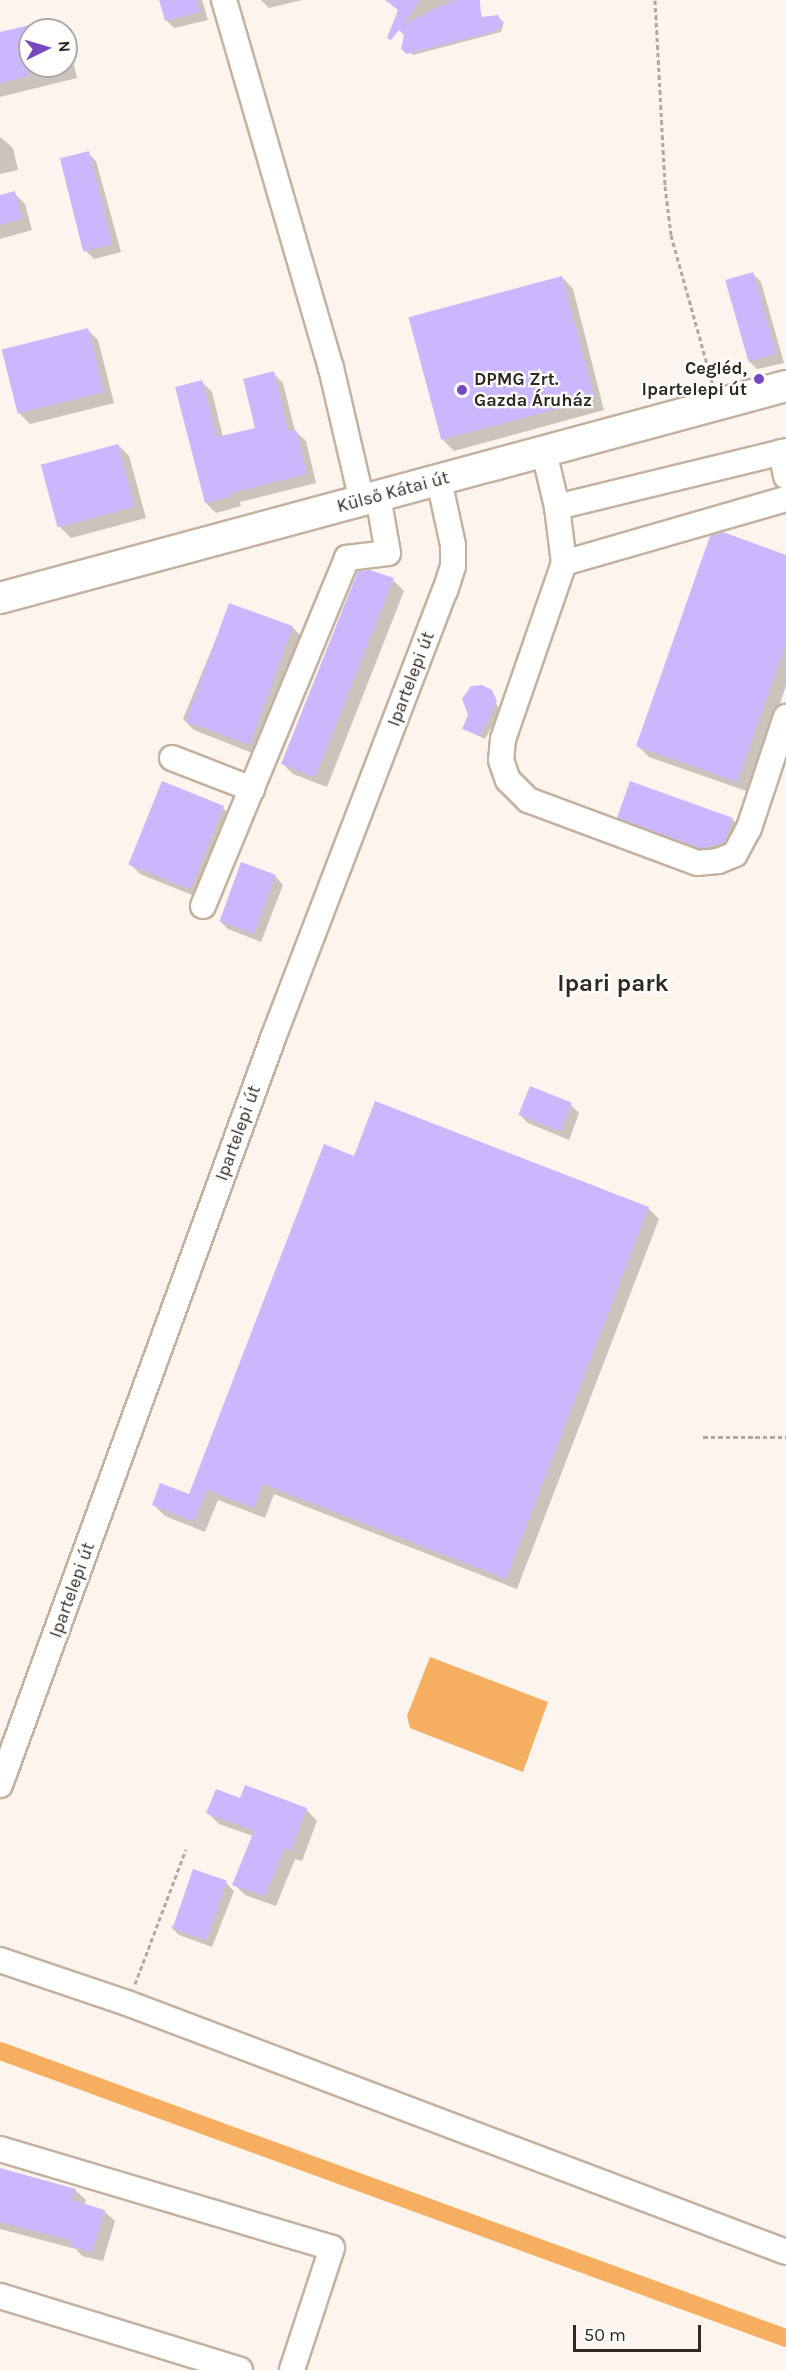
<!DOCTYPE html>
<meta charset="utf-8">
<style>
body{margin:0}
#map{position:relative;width:786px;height:2370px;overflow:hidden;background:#fdf5ed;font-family:Karla,sans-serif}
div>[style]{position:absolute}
.water>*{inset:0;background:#f6af60}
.shadow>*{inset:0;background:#0003}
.canal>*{height:18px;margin:-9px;padding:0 9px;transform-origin:9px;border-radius:9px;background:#f6af60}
.building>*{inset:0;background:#cbb7fe;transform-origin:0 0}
.path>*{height:3px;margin-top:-1.5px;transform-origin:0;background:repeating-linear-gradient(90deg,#b1a9a1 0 4.5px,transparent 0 7.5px)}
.roads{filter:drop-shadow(2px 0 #c4b19f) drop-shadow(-2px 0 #c4b19f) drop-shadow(0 2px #c4b19f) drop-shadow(0 -2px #c4b19f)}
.minor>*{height:24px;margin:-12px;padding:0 12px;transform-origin:12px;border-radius:12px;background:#fff}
.major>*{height:30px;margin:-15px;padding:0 15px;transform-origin:15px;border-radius:15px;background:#fff}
.dots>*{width:16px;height:16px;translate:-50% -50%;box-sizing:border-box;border:3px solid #fff;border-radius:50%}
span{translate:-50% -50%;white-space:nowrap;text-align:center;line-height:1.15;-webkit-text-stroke:4.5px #fff;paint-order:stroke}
.poi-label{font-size:18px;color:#302921;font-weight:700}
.right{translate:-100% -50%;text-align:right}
.left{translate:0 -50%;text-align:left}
.street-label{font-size:18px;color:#302921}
.district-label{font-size:24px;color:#302921;font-weight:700}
.north{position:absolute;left:18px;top:18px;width:60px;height:60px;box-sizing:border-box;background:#fff;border:2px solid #aca9a6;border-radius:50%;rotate:85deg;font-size:16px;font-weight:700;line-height:24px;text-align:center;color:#302921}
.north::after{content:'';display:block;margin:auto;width:21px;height:27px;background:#7649c1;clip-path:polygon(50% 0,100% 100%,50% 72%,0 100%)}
.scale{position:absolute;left:573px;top:2325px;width:128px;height:27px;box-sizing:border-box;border:3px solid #302921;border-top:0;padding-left:8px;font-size:18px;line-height:21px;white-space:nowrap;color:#302921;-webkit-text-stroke:4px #fff;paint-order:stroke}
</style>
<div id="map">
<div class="water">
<i style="clip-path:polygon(430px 1657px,548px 1702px,523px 1772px,410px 1728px,407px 1716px)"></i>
</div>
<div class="shadow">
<i style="clip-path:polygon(161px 0,202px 0,208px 20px,174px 28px,166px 20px)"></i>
<i style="clip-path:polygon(261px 0,302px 0,269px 8px)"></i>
<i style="clip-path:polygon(392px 0,478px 0,482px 18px,495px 16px,504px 22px,501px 32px,413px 55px,402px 46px,406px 34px,396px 25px,399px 10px)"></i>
<i style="clip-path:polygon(55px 20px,65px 30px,30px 30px,30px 66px,66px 66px,66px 31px,77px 78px,0 97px,0 34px)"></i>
<i style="clip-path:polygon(0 137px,13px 148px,18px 170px,0 174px)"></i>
<i style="clip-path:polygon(88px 153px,96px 161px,121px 252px,94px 259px,86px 251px)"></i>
<i style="clip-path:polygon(14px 193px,25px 204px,32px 230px,0 239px,0 197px)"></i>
<i style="clip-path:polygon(753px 274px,761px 282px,784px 363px,757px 369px,749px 361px)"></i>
<i style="clip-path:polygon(562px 277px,573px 289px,604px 410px,454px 451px,443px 440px)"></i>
<i style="clip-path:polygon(87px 329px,98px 340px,114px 403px,30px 424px,19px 413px)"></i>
<i style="clip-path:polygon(273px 373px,283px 383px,295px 431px,306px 441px,316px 483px,240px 502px,241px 506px,216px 513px,206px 503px,202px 382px,212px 392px,223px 437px,257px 429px)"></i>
<i style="clip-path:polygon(118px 445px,129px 456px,146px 518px,71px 538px,60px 527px)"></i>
<i style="clip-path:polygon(786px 557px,786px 686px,749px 792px,649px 757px,638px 746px)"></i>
<i style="clip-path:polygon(393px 580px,404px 591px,327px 787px,293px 774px,282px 763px)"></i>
<i style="clip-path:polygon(230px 605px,292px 627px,304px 639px,257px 755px,194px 730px,183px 719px)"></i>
<i style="clip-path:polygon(491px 691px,500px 712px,485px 739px,464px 729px)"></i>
<i style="clip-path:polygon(223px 808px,234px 819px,202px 899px,140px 874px,129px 863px)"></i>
<i style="clip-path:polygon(618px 817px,732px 819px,743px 830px,711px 859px,629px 829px)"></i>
<i style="clip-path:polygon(275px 876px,283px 885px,261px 942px,228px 929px,220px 921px)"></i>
<i style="clip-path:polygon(571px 1105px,579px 1113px,569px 1140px,528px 1123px,520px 1115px)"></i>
<i style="clip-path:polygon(355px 1158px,648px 1208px,659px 1219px,517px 1589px,274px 1494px,265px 1518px,218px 1500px,205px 1532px,165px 1516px,154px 1505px,190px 1496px)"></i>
<i style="clip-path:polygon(241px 1800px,306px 1809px,317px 1821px,302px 1861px,295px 1859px,276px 1906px,245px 1895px,234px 1884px,253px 1836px,219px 1824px,208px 1813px)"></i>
<i style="clip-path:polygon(226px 1883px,234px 1891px,212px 1947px,179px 1935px,171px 1927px)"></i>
<i style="clip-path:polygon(0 2169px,75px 2190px,86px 2200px,84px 2205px,104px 2211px,115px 2221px,103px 2261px,82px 2256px,76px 2249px,0 2229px)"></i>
</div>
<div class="canal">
<i style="left:0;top:2051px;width:837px;rotate:20.06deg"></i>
</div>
<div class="building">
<i style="clip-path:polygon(159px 0,197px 0,200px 12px,165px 21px)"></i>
<i style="clip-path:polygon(385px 0,421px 0,403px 24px,454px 0,480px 0,481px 17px,498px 15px,503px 24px,496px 31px,407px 54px,401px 49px,404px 35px,399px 30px,391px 40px,387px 38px,398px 10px)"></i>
<i style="clip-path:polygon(30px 25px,30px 76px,0 83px,0 32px)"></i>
<i style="left:89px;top:151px;width:96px;height:30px;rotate:76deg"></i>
<i style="clip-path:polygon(15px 191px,22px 219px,0 225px,0 195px)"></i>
<i style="left:753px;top:272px;width:85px;height:29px;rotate:74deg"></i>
<i style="left:562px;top:276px;width:127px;height:159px;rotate:75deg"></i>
<i style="left:88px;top:328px;width:66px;height:89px;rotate:76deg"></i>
<i style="clip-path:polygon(274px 371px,288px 431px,296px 430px,307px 474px,231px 493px,232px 496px,205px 503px,175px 387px,202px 380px,217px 437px,255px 428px,243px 379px)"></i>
<i style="left:118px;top:444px;width:65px;height:80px;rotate:75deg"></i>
<i style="clip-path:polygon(723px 532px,786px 555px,786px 644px,737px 782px,636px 746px,710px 536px)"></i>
<i style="clip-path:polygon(370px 570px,394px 578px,315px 777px,281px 764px,358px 571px)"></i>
<i style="left:229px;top:603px;width:68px;height:126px;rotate:20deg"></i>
<i style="clip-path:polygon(482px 685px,492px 690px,497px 701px,480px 736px,462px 729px,468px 715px,462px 699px,471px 686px)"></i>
<i style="left:162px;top:781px;width:67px;height:90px;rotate:22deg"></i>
<i style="clip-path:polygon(630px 781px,733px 818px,724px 843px,699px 849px,617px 818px)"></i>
<i style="left:241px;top:862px;width:37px;height:63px;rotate:20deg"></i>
<i style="left:530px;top:1086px;width:45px;height:31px;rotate:22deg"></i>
<i style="clip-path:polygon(375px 1101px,649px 1207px,506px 1579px,263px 1484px,254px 1508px,207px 1490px,194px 1522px,152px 1505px,160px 1483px,189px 1494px,324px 1144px,354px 1156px)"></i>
<i style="clip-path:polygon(245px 1785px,307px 1808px,291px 1851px,284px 1849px,265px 1896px,232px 1885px,254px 1831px,206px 1813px,216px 1789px,240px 1798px)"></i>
<i style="left:193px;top:1869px;width:36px;height:63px;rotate:19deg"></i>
<i style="clip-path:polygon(0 2168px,76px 2189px,72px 2200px,105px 2210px,92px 2252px,70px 2246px,72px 2241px,0 2222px)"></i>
</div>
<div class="path">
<i style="left:655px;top:0;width:186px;rotate:86.9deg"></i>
<i style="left:665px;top:186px;width:49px;rotate:83deg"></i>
<i style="left:671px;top:235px;width:153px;rotate:74.4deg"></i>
<i style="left:703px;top:1437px;width:83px"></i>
<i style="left:135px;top:1984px;width:144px;rotate:-69.3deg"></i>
</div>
<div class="roads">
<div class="minor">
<i style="left:224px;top:0;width:383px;rotate:73.8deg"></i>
<i style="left:331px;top:368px;width:137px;rotate:76.9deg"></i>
<i style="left:544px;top:452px;width:57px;rotate:76.7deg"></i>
<i style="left:557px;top:507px;width:236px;rotate:-13.7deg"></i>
<i style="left:781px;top:452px;width:25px;rotate:78deg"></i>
<i style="left:557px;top:507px;width:56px;rotate:82.9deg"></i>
<i style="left:564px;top:563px;width:186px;rotate:109.1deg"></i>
<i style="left:503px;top:739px;width:21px;rotate:95deg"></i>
<i style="left:501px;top:760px;width:21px;rotate:71deg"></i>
<i style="left:508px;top:780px;width:28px;rotate:45deg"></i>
<i style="left:528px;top:800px;width:180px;rotate:20.4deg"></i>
<i style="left:697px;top:863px;width:21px;rotate:-5deg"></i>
<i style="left:718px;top:861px;width:18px;rotate:-22deg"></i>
<i style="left:735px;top:854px;width:30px;rotate:-62deg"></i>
<i style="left:749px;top:828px;width:117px;rotate:-71.6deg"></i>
<i style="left:564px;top:563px;width:231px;rotate:-16.1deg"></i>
<i style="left:172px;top:758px;width:86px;rotate:21.2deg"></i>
<i style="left:203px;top:906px;width:377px;rotate:-67.5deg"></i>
<i style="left:347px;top:558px;width:41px;rotate:-7deg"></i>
<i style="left:388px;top:553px;width:58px;rotate:-100deg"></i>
<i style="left:0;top:1785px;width:795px;rotate:-69.92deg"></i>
<i style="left:273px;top:1038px;width:479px;rotate:-69deg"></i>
<i style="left:445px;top:591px;width:26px;rotate:-72deg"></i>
<i style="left:453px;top:566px;width:21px;rotate:-90deg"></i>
<i style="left:453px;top:545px;width:66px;rotate:-102.2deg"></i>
<i style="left:0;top:1960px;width:134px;rotate:18.7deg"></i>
<i style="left:127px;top:2003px;width:704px;rotate:20.7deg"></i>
<i style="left:0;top:2149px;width:346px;rotate:16.6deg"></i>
<i style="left:332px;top:2248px;width:128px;rotate:108.2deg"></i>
<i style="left:0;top:2296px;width:251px;rotate:17.1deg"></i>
</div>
<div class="major">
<i style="left:0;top:598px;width:814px;rotate:-15.09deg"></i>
</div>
</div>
<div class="dots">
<i style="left:759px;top:379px;background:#7649c1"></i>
<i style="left:462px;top:390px;background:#7649c1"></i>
</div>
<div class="poi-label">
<span class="right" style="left:747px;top:379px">Cegléd,<br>Ipartelepi út</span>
<span class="left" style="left:474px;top:390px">DPMG Zrt.<br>Gazda Áruház</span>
</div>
<div class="street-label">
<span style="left:393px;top:492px;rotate:-15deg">Külső Kátai út</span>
<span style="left:411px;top:679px;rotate:-69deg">Ipartelepi út</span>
<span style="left:238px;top:1133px;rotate:-70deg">Ipartelepi út</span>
<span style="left:72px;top:1590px;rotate:-70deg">Ipartelepi út</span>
</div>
<div class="district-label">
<span style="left:613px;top:984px">Ipari park</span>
</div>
<div class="north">N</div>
<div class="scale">50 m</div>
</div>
